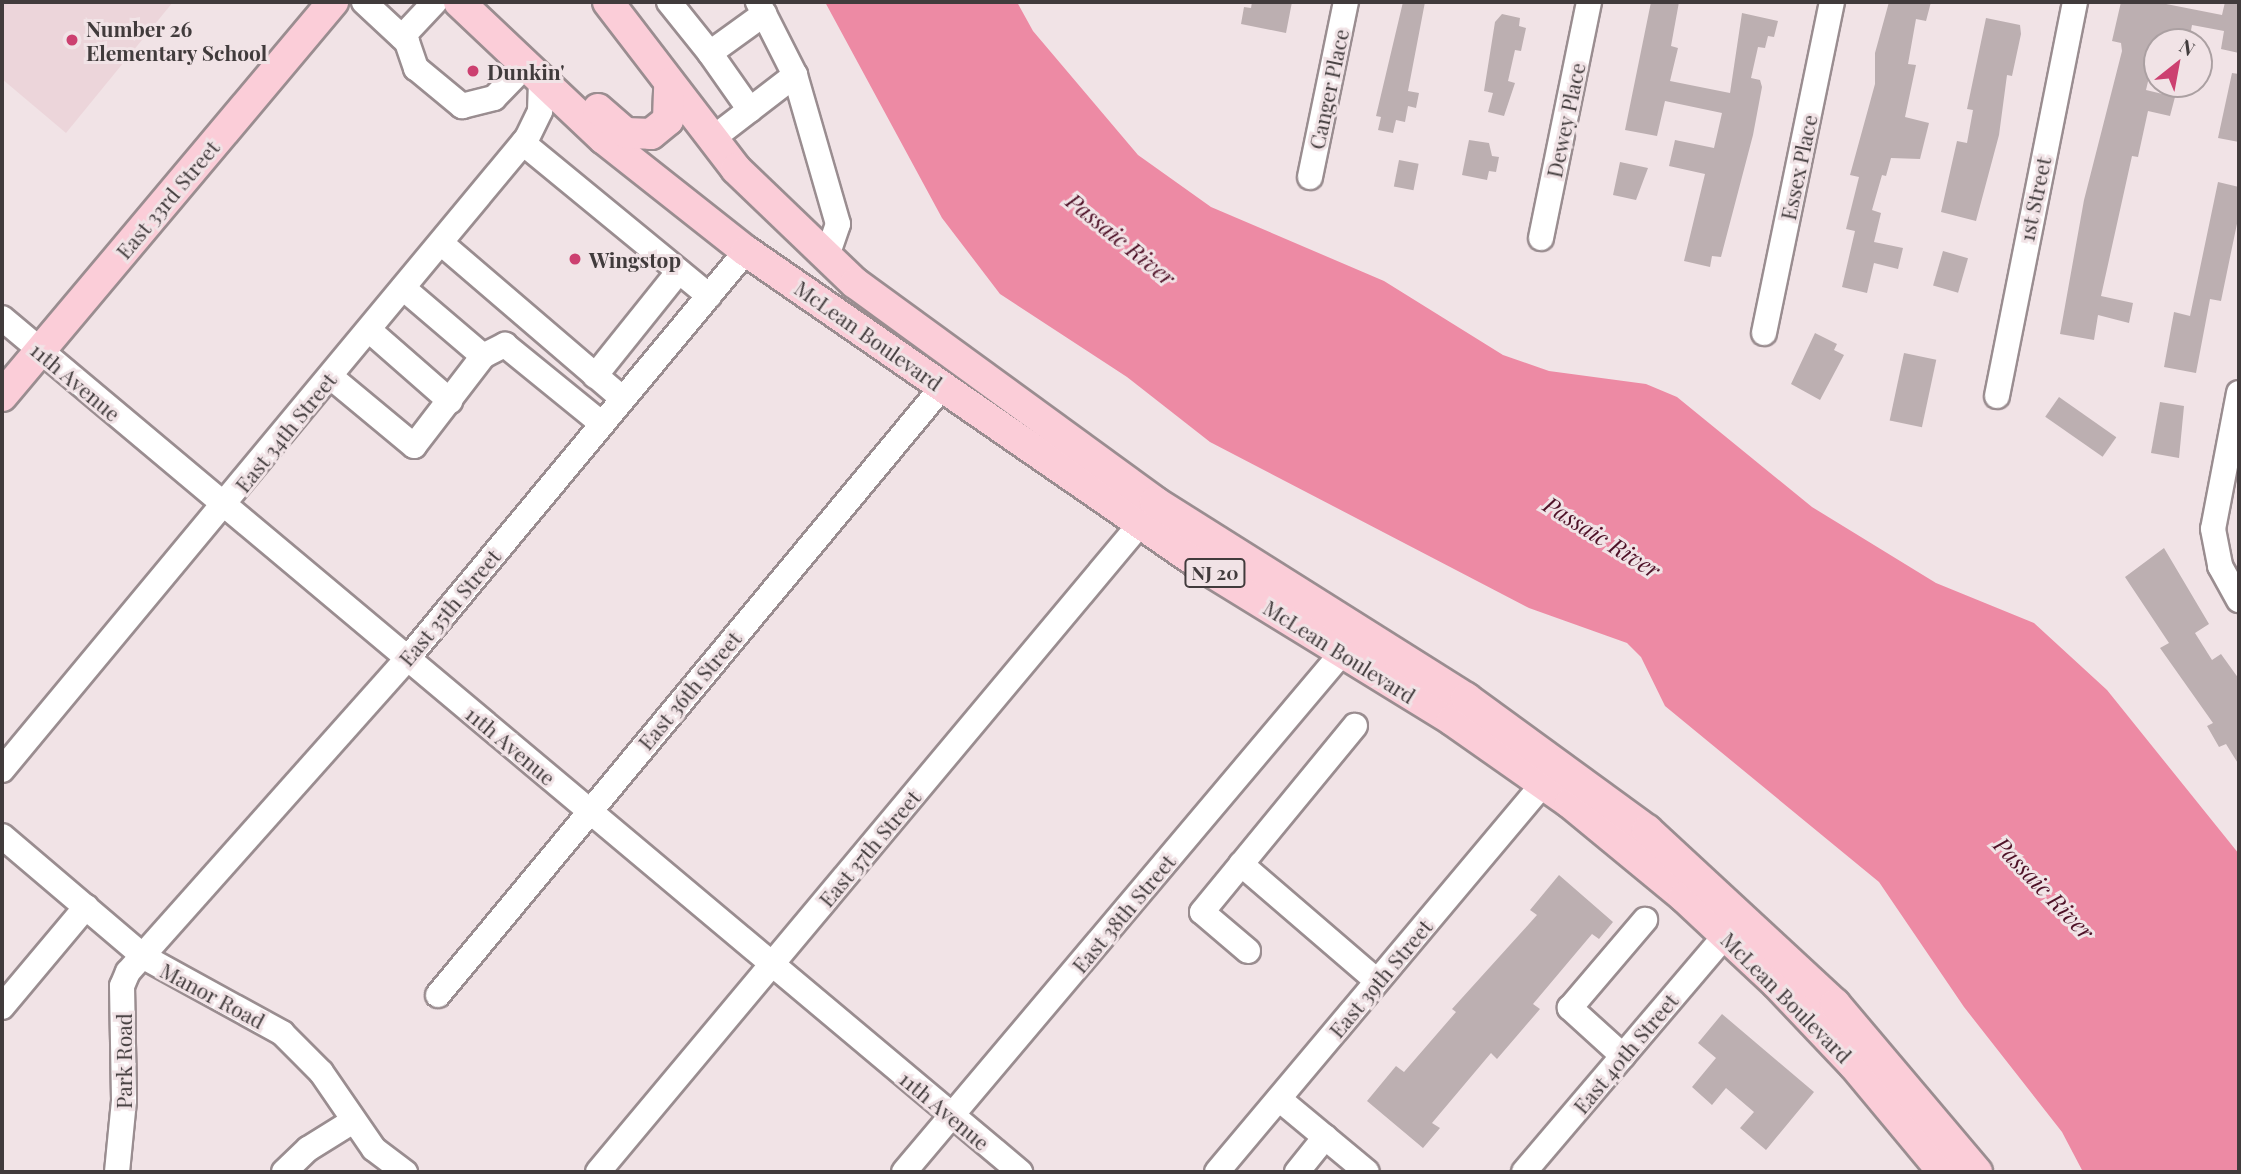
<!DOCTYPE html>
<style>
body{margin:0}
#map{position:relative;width:2241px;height:1174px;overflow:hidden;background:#f1e3e6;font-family:"Playfair Display",serif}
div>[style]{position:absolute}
.built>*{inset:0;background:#ecd5da}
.water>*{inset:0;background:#ed8aa4}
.building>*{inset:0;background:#bcafb1;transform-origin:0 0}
.roads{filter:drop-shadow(2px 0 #9a8d90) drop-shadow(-2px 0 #9a8d90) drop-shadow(0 2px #9a8d90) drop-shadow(0 -2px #9a8d90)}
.minor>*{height:24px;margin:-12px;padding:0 12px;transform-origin:12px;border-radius:12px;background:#fff}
.major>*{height:30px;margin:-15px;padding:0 15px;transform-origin:15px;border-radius:15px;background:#fbcdd8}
.dots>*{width:19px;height:19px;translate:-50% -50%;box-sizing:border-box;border:4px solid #f1e3e6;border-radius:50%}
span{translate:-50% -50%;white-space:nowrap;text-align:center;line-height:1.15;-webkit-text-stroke:6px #f1e3e6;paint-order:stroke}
.shield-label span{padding:2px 5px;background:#f1e3e6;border:2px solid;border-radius:5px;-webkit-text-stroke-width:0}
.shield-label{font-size:19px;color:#413b3c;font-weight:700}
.poi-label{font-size:21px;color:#413b3c;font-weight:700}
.left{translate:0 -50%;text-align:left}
.street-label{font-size:21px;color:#413b3c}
.water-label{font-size:23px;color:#4e1127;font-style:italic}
.frame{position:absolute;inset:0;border:4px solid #413b3c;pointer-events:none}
.north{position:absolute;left:2143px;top:28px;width:70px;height:70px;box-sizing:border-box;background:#f1e3e6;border:2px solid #aba0a2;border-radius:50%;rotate:31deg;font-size:19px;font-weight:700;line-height:28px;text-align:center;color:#413b3c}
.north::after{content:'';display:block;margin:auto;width:24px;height:32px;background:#cc4070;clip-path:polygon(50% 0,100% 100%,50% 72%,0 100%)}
</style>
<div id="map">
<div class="built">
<i style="clip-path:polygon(2px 2px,173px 2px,66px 133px,2px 79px)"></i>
</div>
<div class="water">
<i style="clip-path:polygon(825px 2px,1017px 2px,1033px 31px,1138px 155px,1211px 207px,1384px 281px,1503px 355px,1549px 371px,1646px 384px,1677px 397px,1812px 507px,1936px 583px,2034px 623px,2107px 690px,2239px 854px,2239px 1172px,2083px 1172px,2062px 1132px,1964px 1007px,1879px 882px,1665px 706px,1641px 657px,1627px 643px,1529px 608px,1210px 442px,1127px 377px,1000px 294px,942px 218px)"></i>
</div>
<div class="building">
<i style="clip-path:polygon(1252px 2px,1292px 2px,1286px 33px,1241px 24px,1244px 7px,1251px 8px)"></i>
<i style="clip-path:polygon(1403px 2px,1425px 2px,1408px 91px,1419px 93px,1416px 108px,1408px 106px,1405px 122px,1396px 120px,1393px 133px,1378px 130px,1381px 117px,1376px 116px)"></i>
<i style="clip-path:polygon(1651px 2px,1679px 2px,1671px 46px,1678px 48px,1670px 81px,1730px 93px,1742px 13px,1778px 21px,1774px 37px,1768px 36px,1765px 48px,1758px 47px,1751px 78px,1760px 80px,1762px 87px,1753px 135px,1721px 257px,1712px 256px,1710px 267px,1684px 261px,1705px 174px,1669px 166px,1675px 140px,1714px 148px,1722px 113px,1665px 101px,1657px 136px,1625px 130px)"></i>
<i style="clip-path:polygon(1889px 2px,1931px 2px,1926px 21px,1916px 19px,1908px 64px,1916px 65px,1905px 117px,1929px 123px,1920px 159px,1891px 158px,1886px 176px,1882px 175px,1872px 210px,1881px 213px,1874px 242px,1903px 248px,1898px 269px,1874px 263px,1867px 293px,1842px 287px,1855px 231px,1846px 229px,1859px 177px,1850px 175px,1875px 84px,1875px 53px)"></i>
<i style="clip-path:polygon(2121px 2px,2156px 2px,2222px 15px,2225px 2px,2239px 2px,2239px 53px,2221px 49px,2224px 31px,2192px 25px,2189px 41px,2159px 35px,2146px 90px,2175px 97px,2170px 116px,2148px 111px,2138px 157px,2132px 156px,2101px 296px,2133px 303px,2129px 323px,2098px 315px,2094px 340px,2060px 334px,2084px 200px,2122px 51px,2121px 43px,2112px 41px)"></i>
<i style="clip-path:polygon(1502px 14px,1520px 18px,1519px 26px,1526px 28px,1521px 51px,1515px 50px,1508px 81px,1515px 83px,1504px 116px,1488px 112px,1493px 93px,1484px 91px,1495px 22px)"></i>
<i style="clip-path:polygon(1986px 18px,2020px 25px,2021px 34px,2012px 76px,2007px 75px,1999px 135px,1976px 221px,1941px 212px,1957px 141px,1967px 143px,1973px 110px,1967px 109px)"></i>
<i style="clip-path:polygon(2232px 73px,2239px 74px,2239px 142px,2218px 138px)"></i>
<i style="clip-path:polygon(1469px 140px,1489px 143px,1492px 156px,1499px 157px,1496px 172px,1489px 171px,1487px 180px,1462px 175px)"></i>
<i style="left:1399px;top:160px;width:20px;height:27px;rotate:11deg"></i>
<i style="clip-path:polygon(1620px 162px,1648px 168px,1636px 200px,1613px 195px)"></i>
<i style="clip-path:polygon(2218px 182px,2239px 187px,2239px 214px,2221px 301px,2210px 299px,2196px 373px,2164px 367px,2174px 312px,2190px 316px)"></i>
<i style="left:1943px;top:251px;width:26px;height:36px;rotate:16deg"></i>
<i style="clip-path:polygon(1815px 333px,1837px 344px,1834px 350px,1844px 355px,1820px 400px,1791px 384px)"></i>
<i style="left:1904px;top:353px;width:33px;height:69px;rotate:12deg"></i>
<i style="left:2059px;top:397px;width:70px;height:24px;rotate:35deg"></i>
<i style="clip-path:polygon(2160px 402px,2184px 406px,2179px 458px,2151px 453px)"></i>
<i style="clip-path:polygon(2164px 548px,2209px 624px,2195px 633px,2212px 660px,2221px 654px,2239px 679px,2239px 765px,2226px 744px,2219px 747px,2207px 726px,2213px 723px,2160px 648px,2169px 643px,2125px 577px)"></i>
<i style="clip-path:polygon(1559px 875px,1613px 922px,1599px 939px,1592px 934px,1533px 1004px,1540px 1009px,1497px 1059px,1491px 1053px,1432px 1123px,1440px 1128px,1423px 1148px,1367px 1101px,1396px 1066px,1404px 1072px,1456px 1012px,1452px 1009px,1537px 915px,1530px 910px)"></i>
<i style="clip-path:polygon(1722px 1014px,1814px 1092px,1766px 1150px,1740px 1128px,1754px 1112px,1726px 1088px,1712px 1105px,1692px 1087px,1716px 1058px,1698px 1043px)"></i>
</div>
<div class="roads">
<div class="minor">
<i style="left:364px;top:2px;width:59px;rotate:42.9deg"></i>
<i style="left:407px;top:42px;width:28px;rotate:71deg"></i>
<i style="left:416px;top:68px;width:60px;rotate:39.6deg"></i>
<i style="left:462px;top:106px;width:33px;rotate:-14deg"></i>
<i style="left:494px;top:98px;width:45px;rotate:-45.9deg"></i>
<i style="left:669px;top:2px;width:65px;rotate:51.2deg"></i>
<i style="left:402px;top:37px;width:48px;rotate:-46.7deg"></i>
<i style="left:795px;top:75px;width:155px;rotate:73.9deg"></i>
<i style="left:838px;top:224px;width:36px;rotate:109deg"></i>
<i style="left:750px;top:110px;width:70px;rotate:-125.1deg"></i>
<i style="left:710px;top:53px;width:67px;rotate:-35.8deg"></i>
<i style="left:712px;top:139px;width:105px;rotate:-37.6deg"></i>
<i style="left:795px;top:75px;width:82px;rotate:-116.9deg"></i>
<i style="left:523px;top:143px;width:241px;rotate:39.4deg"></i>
<i style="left:1310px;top:177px;width:179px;rotate:-78.4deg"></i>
<i style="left:1541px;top:238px;width:241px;rotate:-78.5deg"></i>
<i style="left:441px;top:243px;width:238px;rotate:40.6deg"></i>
<i style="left:2px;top:318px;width:1329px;rotate:39.99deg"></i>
<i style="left:369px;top:330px;width:108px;rotate:41.2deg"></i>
<i style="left:1764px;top:333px;width:338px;rotate:-78.4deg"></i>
<i style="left:483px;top:356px;width:25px;rotate:-27deg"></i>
<i style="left:505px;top:345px;width:124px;rotate:39.1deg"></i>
<i style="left:595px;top:376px;width:134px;rotate:-51.3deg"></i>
<i style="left:331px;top:377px;width:108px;rotate:39.7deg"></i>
<i style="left:414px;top:446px;width:113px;rotate:-52.5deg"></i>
<i style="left:483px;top:356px;width:105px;rotate:-139.6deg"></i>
<i style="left:2239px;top:393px;width:138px;rotate:100.8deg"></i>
<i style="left:2213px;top:529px;width:38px;rotate:79deg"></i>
<i style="left:2220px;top:566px;width:39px;rotate:61deg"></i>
<i style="left:1997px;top:396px;width:402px;rotate:-78.8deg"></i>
<i style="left:2px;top:770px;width:822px;rotate:-50.28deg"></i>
<i style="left:527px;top:138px;width:30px;rotate:-64deg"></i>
<i style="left:540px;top:111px;width:30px;rotate:-88deg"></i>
<i style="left:2px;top:836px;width:187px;rotate:40.4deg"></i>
<i style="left:144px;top:957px;width:158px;rotate:28.8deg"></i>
<i style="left:282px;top:1033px;width:55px;rotate:45deg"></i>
<i style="left:321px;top:1072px;width:93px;rotate:55.5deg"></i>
<i style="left:374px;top:1149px;width:39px;rotate:37deg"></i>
<i style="left:1241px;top:864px;width:179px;rotate:40.7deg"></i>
<i style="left:1248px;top:951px;width:60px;rotate:-139.7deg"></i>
<i style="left:1202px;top:912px;width:241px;rotate:-50.6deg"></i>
<i style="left:438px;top:995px;width:791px;rotate:-50.33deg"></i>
<i style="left:2px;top:1007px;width:131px;rotate:-50deg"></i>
<i style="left:1623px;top:1056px;width:72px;rotate:-137.8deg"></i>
<i style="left:1570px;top:1008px;width:116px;rotate:-49.6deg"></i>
<i style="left:1279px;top:1099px;width:114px;rotate:39.7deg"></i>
<i style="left:117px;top:1172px;width:72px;rotate:-84.4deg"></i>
<i style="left:124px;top:1100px;width:114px;rotate:-91deg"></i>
<i style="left:122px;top:986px;width:15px;rotate:-67deg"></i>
<i style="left:128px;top:972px;width:421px;rotate:-48.3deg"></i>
<i style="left:408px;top:658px;width:529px;rotate:-50.29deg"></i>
<i style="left:284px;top:1172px;width:33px;rotate:-44deg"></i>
<i style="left:308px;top:1149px;width:53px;rotate:-31.9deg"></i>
<i style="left:598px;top:1172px;width:845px;rotate:-50.09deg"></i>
<i style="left:904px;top:1172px;width:679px;rotate:-49.84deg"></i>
<i style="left:1217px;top:1172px;width:507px;rotate:-49.96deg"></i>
<i style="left:1297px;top:1172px;width:45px;rotate:-51.3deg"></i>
<i style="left:1524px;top:1172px;width:311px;rotate:-49.6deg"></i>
</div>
<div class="major">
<i style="left:459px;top:2px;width:199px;rotate:43.4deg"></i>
<i style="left:604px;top:139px;width:181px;rotate:38.3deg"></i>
<i style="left:746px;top:251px;width:554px;rotate:34.64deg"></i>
<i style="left:1202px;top:566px;width:294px;rotate:31.6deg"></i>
<i style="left:1452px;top:720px;width:144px;rotate:35.1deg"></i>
<i style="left:1570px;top:803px;width:148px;rotate:39.5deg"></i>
<i style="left:1684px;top:897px;width:126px;rotate:43.1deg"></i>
<i style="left:1776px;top:983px;width:112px;rotate:46.5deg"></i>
<i style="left:1853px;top:1064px;width:141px;rotate:50.2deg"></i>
<i style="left:608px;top:2px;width:210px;rotate:52.5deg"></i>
<i style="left:736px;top:169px;width:165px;rotate:43.8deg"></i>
<i style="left:855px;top:283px;width:371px;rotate:36.1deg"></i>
<i style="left:1155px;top:502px;width:368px;rotate:32.2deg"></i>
<i style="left:1466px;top:698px;width:224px;rotate:36.1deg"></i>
<i style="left:1647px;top:830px;width:256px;rotate:42.8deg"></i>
<i style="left:1835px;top:1004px;width:220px;rotate:49.8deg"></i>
<i style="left:598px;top:109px;width:37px;rotate:41deg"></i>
<i style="left:626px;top:133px;width:25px;rotate:2deg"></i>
<i style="left:651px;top:134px;width:22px;rotate:-39deg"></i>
<i style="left:668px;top:120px;width:37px;rotate:-88deg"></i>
<i style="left:2px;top:396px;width:515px;rotate:-49.97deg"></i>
</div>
</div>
<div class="dots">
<i style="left:72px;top:40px;background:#cc4070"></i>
<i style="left:473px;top:71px;background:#cc4070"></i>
<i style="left:575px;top:259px;background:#cc4070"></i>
</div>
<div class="shield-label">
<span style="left:1215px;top:573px">NJ 20</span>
</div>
<div class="poi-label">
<span class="left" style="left:86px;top:40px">Number 26<br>Elementary School</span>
<span class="left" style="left:487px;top:71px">Dunkin'</span>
<span class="left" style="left:589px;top:259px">Wingstop</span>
</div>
<div class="street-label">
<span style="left:1328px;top:89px;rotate:-78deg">Canger Place</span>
<span style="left:1565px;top:120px;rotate:-78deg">Dewey Place</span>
<span style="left:1798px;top:167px;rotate:-78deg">Essex Place</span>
<span style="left:167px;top:199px;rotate:-50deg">East 33rd Street</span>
<span style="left:2034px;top:199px;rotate:-78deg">1st Street</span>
<span style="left:869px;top:335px;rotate:35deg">McLean Boulevard</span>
<span style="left:76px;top:381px;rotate:40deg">11th Avenue</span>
<span style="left:285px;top:432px;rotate:-51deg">East 34th Street</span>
<span style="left:449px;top:607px;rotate:-50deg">East 35th Street</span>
<span style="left:1340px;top:651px;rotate:32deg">McLean Boulevard</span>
<span style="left:689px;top:690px;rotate:-50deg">East 36th Street</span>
<span style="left:511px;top:745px;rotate:40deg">11th Avenue</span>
<span style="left:869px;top:848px;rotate:-50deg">East 37th Street</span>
<span style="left:1123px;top:913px;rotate:-50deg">East 38th Street</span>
<span style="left:1380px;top:978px;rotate:-50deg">East 39th Street</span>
<span style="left:213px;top:995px;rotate:28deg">Manor Road</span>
<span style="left:1787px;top:997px;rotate:45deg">McLean Boulevard</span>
<span style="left:1625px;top:1053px;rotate:-50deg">East 40th Street</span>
<span style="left:123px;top:1061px;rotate:-90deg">Park Road</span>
<span style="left:945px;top:1110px;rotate:40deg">11th Avenue</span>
</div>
<div class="water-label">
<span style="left:1121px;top:239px;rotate:39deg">Passaic River</span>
<span style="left:1602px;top:537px;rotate:32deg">Passaic River</span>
<span style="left:2044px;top:888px;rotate:46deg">Passaic River</span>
</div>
<div class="frame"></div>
<div class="north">N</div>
</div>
